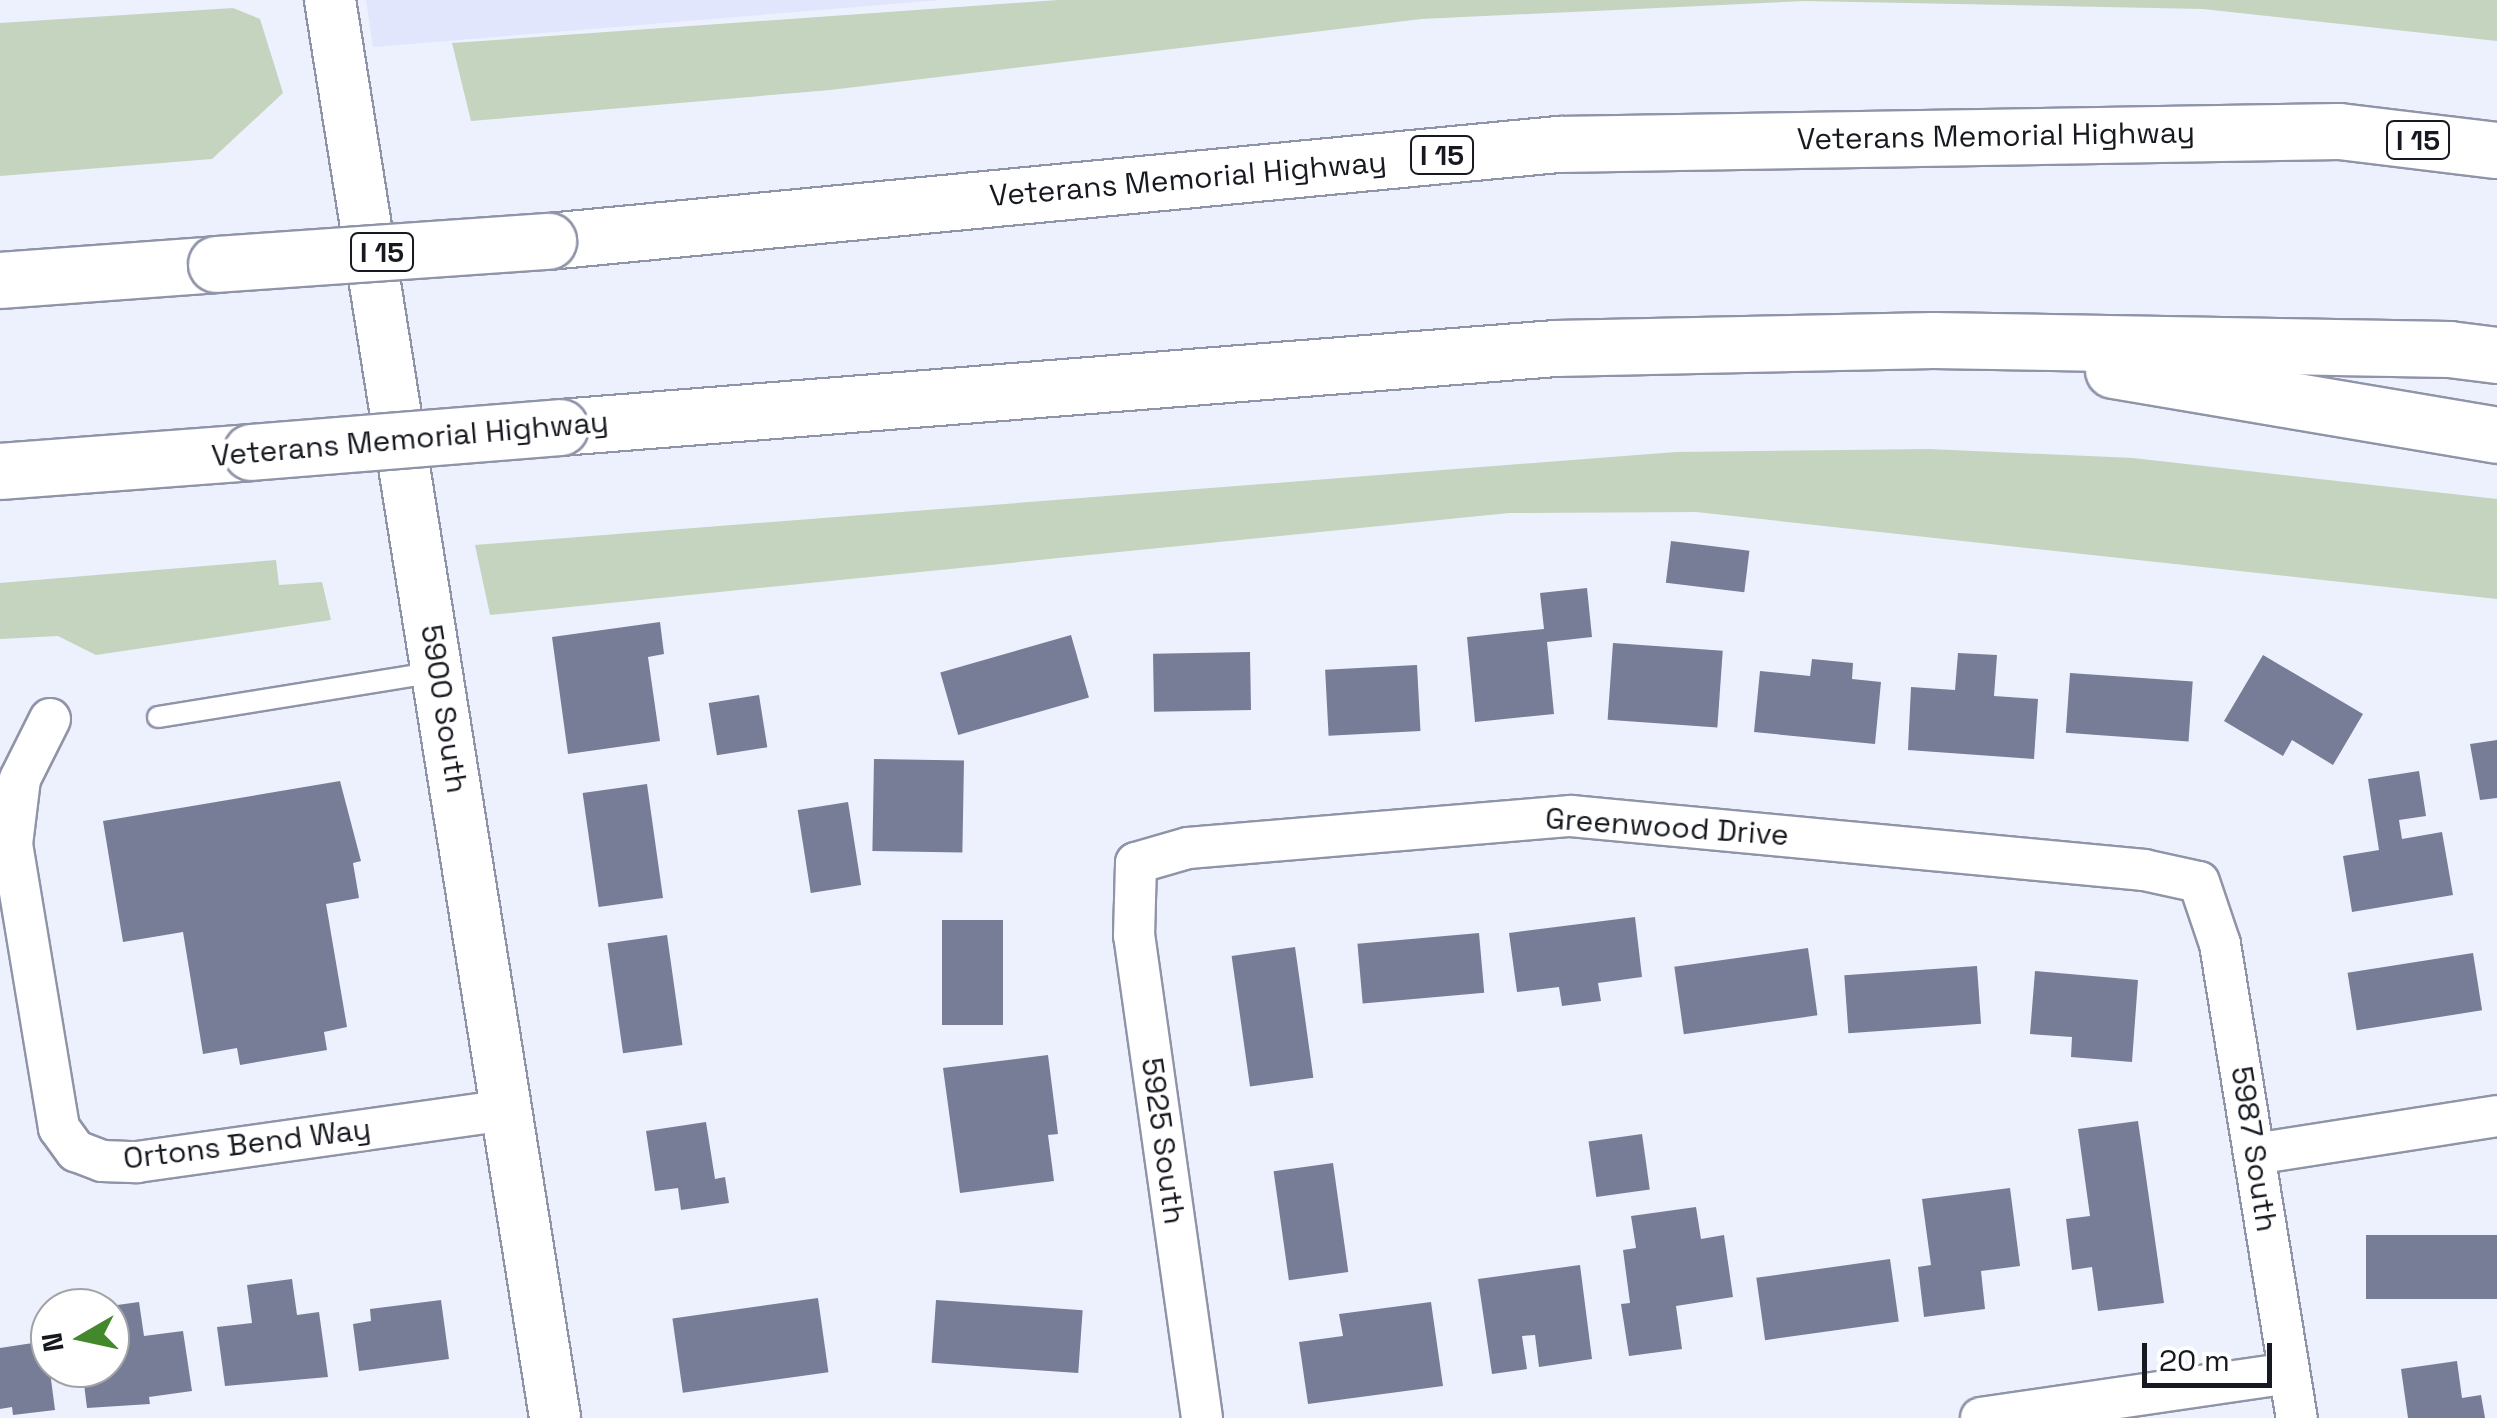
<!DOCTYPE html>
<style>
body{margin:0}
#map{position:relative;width:2497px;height:1418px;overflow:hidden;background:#edf0fd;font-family:"Space Grotesk",sans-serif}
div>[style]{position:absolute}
.built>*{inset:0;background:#e1e6fd}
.green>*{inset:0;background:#c4d4bf}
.building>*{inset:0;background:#777d97;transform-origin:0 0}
.roads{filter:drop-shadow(2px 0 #8f94a8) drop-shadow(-2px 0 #8f94a8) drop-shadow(0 2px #8f94a8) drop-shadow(0 -2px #8f94a8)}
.service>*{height:20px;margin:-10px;padding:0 10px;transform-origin:10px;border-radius:10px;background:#fff}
.minor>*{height:40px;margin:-20px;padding:0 20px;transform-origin:20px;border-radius:20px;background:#fff}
.tertiary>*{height:50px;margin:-25px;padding:0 25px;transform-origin:25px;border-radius:25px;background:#fff}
.motorway>*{height:55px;margin:-27.5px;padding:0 27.5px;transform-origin:27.5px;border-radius:27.5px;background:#fff}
.bridges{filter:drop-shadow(2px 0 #8f94a8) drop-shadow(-2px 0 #8f94a8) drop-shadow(0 2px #8f94a8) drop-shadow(0 -2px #8f94a8)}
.motorway-bridge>*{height:55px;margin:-27.5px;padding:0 27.5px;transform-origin:27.5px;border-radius:27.5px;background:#fff}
span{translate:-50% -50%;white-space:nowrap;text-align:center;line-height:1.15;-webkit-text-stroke:9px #fff;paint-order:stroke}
.shield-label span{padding:2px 8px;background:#fff;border:2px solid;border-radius:8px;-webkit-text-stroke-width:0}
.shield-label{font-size:28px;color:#171920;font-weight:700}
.street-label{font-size:30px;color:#171920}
.north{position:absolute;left:30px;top:1288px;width:100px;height:100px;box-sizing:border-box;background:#fff;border:2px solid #a2a3a6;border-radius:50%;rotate:261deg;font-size:28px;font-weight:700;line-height:40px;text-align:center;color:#171920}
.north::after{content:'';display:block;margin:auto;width:35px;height:45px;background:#44882c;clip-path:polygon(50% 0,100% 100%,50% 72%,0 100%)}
.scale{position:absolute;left:2142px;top:1343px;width:130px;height:45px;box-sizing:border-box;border:5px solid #171920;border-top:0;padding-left:12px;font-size:30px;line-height:35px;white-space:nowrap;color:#171920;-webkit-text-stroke:8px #fff;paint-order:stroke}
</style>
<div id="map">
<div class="built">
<i style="clip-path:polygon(366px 0,941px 0,373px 47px)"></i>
</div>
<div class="green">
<i style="clip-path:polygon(1058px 0,2497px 0,2497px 41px,2203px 9px,1804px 1px,1421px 19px,830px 90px,471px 121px,452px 43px)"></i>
<i style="clip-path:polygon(233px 8px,260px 19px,283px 93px,212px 159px,0 176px,0 23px)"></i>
<i style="clip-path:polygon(1929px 449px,2133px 458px,2497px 499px,2497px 599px,1696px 512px,1509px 513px,490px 615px,475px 545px,1676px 452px)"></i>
<i style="clip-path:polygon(276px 560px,279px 585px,322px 582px,331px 620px,96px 655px,58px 636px,0 639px,0 583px)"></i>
</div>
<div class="building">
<i style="left:1671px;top:541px;width:79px;height:42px;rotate:7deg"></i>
<i style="clip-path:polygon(1587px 588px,1592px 637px,1547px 642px,1554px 714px,1475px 722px,1467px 637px,1544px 629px,1540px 593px)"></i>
<i style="clip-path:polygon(660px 622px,664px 654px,648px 657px,660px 741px,568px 754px,552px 637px)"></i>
<i style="left:1071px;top:635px;width:65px;height:136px;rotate:74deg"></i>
<i style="left:1613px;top:643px;width:110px;height:77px;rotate:4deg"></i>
<i style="left:1250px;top:652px;width:58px;height:97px;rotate:89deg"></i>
<i style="clip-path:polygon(1958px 653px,1997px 655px,1994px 696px,2038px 699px,2034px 759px,1908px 750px,1911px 687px,1955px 690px)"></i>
<i style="clip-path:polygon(2263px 655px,2363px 714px,2333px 765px,2292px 740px,2283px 756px,2224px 721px)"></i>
<i style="clip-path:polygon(1812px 659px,1853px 663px,1852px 679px,1881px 682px,1875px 744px,1754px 732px,1760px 671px,1810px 676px)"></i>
<i style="left:1417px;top:665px;width:66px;height:92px;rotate:87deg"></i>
<i style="left:2070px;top:673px;width:123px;height:60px;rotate:4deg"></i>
<i style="left:759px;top:695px;width:53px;height:51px;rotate:81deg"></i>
<i style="clip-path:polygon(2497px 740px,2497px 798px,2480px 800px,2470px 744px)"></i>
<i style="left:874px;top:759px;width:90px;height:92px;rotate:1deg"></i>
<i style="clip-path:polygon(2419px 771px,2426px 816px,2399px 820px,2402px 839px,2442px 832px,2453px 895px,2352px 912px,2343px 856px,2379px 850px,2368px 779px)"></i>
<i style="clip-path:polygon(340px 781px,361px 861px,353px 863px,359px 898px,326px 904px,347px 1027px,324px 1032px,327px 1050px,240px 1065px,237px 1048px,203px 1054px,183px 932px,123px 942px,103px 821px)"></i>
<i style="left:647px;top:784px;width:115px;height:65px;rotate:82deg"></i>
<i style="left:848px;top:802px;width:84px;height:51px;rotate:81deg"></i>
<i style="clip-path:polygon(1635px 917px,1642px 977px,1598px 983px,1601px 1001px,1562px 1006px,1559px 987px,1517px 992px,1509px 933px)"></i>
<i style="left:942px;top:920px;width:61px;height:105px"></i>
<i style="left:1479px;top:933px;width:60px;height:122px;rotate:85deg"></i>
<i style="left:667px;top:935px;width:111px;height:60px;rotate:82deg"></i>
<i style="left:1295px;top:947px;width:132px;height:64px;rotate:82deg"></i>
<i style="left:1808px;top:948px;width:68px;height:135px;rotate:82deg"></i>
<i style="left:2473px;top:953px;width:58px;height:127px;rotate:81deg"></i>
<i style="left:1977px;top:966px;width:58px;height:133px;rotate:86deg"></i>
<i style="clip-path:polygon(2035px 971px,2138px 980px,2132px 1062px,2071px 1057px,2072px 1037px,2030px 1034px)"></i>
<i style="clip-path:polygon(1048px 1055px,1058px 1134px,1048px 1135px,1054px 1181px,960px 1193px,943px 1068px)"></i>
<i style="clip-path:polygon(2138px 1121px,2164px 1303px,2098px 1311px,2092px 1267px,2072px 1270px,2066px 1219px,2090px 1216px,2078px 1129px)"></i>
<i style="clip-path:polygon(706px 1122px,715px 1179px,725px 1177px,729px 1203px,681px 1210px,678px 1188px,655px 1191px,646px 1131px)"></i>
<i style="left:1642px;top:1134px;width:56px;height:54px;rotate:82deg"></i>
<i style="left:1333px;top:1163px;width:110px;height:60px;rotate:82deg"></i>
<i style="clip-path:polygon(2010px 1188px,2020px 1266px,1981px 1271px,1985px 1309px,1924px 1317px,1918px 1267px,1931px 1265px,1922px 1199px)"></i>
<i style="clip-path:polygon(1696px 1207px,1701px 1239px,1724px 1235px,1733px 1297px,1676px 1306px,1682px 1349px,1629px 1356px,1621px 1304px,1630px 1303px,1623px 1250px,1636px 1248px,1631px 1216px)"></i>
<i style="left:2497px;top:1235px;width:64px;height:131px;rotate:90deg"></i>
<i style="left:1890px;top:1259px;width:63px;height:135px;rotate:82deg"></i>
<i style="clip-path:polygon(1580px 1265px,1592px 1359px,1539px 1367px,1535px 1335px,1522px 1336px,1527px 1369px,1492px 1374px,1478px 1279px)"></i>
<i style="clip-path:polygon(292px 1279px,297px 1315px,319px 1312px,328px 1377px,225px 1386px,217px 1327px,252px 1323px,247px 1285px)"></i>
<i style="left:818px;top:1298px;width:75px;height:147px;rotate:82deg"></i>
<i style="clip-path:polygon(441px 1300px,449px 1359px,359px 1371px,353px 1324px,371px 1321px,370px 1309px)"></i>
<i style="left:936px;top:1300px;width:147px;height:63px;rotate:4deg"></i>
<i style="clip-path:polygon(139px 1302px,144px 1336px,183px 1331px,192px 1391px,149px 1397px,150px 1404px,87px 1408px,82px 1368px,110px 1368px,110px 1306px)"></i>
<i style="clip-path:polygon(1431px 1302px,1443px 1386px,1308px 1404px,1299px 1342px,1343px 1336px,1339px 1314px)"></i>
<i style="clip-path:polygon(46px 1341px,55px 1410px,13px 1415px,12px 1407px,0 1409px,0 1348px)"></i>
<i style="clip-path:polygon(2457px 1361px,2462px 1398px,2481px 1395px,2485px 1418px,2408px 1418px,2401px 1369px)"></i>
</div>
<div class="roads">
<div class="service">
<i style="left:158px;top:717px;width:282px;rotate:-9.2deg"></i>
</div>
<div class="minor">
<i style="left:50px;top:719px;width:67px;rotate:116.6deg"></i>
<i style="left:20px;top:779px;width:65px;rotate:97deg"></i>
<i style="left:12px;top:844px;width:288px;rotate:80.6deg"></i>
<i style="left:59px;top:1128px;width:29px;rotate:54deg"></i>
<i style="left:76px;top:1151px;width:28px;rotate:21deg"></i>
<i style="left:102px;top:1161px;width:35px;rotate:2deg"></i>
<i style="left:137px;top:1162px;width:375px;rotate:-8deg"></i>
<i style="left:2255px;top:1154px;width:245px;rotate:-8.9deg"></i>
<i style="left:1202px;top:1418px;width:487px;rotate:-98deg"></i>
<i style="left:1134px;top:936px;width:73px;rotate:-88.4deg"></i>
<i style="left:1136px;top:863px;width:54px;rotate:-16.1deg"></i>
<i style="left:1188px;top:848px;width:384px;rotate:-4.8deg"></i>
<i style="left:1571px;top:816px;width:576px;rotate:5.38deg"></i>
<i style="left:2144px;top:870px;width:56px;rotate:12.3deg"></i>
<i style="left:2199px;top:882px;width:65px;rotate:71.3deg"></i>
<i style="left:2220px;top:944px;width:480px;rotate:80.8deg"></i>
<i style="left:1981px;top:1418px;width:311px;rotate:-8.3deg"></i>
</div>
<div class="tertiary">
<i style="left:330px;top:0;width:1436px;rotate:80.98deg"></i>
</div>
<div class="motorway">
<i style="left:548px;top:241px;width:1015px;rotate:-5.49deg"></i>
<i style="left:1558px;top:144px;width:781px;rotate:-0.95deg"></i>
<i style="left:2339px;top:131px;width:159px;rotate:6.9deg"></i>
<i style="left:0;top:280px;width:217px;rotate:-4.2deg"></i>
<i style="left:2113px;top:370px;width:389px;rotate:9.6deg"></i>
<i style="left:560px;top:427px;width:998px;rotate:-4.54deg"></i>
<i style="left:1555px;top:348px;width:378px;rotate:-1.2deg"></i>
<i style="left:1933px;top:340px;width:516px;rotate:1deg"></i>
<i style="left:2449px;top:349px;width:48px;rotate:7.1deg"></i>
<i style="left:0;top:471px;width:252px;rotate:-4.3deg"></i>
</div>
</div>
<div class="bridges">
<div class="motorway-bridge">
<i style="left:216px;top:264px;width:333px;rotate:-4deg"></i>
<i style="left:251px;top:452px;width:310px;rotate:-4.6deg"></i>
</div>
</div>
<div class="shield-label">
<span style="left:2418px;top:140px">I 15</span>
<span style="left:1442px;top:155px">I 15</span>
<span style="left:382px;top:252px">I 15</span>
</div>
<div class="street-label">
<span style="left:1996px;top:136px;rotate:-1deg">Veterans Memorial Highway</span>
<span style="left:1188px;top:179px;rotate:-5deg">Veterans Memorial Highway</span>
<span style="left:410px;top:439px;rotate:-5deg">Veterans Memorial Highway</span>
<span style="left:444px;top:709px;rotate:81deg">5900 South</span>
<span style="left:1667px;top:827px;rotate:4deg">Greenwood Drive</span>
<span style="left:1163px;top:1141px;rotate:82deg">5925 South</span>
<span style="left:247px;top:1144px;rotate:-7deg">Ortons Bend Way</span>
<span style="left:2254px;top:1149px;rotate:81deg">5987 South</span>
</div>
<div class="north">N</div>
<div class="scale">20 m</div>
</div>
